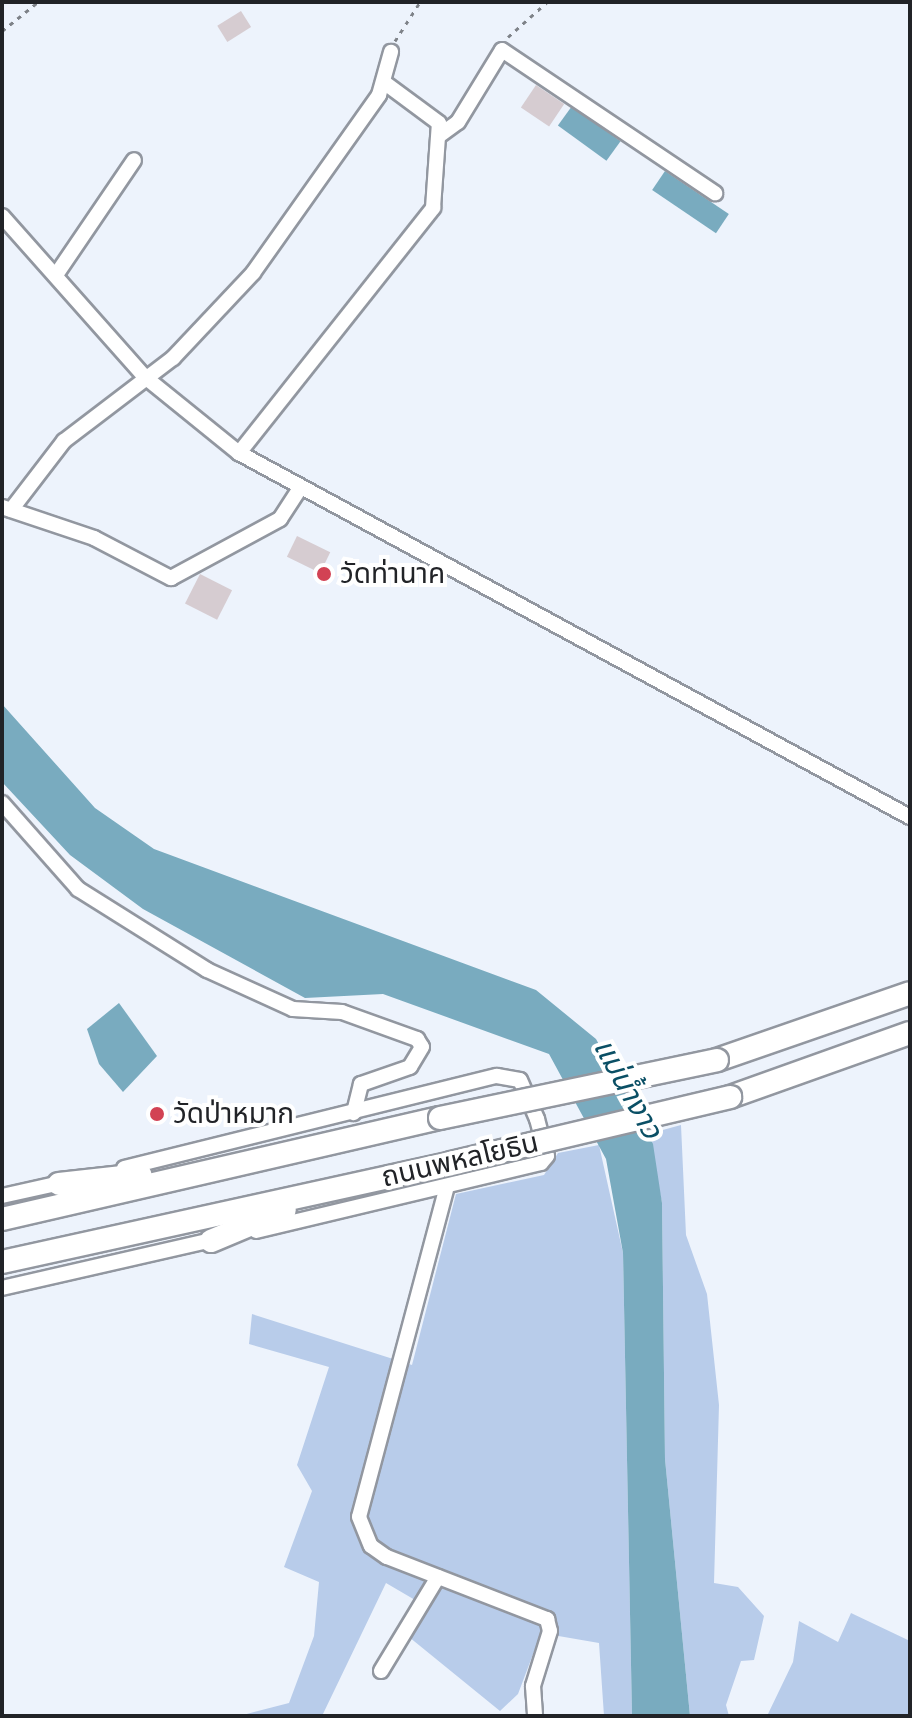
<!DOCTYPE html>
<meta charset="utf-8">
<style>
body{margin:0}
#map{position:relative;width:912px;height:1718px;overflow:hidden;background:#edf3fc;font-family:"Source Sans 3","Noto Sans Thai",sans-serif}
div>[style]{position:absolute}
.green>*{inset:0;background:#b8ccea}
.water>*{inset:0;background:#79abbf;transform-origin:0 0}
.building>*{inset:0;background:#d6ccd1;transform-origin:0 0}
.path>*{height:3px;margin-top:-1.5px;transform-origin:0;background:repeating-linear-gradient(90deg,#7e8288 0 4px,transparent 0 10px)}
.roads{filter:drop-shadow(2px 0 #9297a0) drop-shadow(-2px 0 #9297a0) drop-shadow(0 2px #9297a0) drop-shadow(0 -2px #9297a0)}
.minor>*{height:14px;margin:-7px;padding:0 7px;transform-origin:7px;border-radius:7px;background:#fff}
.highway>*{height:22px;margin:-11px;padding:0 11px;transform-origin:11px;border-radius:11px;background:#fff}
.bridges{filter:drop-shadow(2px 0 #9297a0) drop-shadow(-2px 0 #9297a0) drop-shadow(0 2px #9297a0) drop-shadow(0 -2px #9297a0)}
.highway-bridge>*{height:22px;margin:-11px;padding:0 11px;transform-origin:11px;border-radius:11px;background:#fff}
.dots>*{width:22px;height:22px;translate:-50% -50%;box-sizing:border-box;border:4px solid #fff;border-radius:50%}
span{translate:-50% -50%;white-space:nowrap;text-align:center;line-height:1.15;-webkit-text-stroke:8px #fff;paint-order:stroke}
.poi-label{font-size:28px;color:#212327}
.left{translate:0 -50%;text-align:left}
.street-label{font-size:28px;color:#212327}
.water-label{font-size:30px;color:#0a4f65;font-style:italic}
.frame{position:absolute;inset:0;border:4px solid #212327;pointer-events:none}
</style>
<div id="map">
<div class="green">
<i style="clip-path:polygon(681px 1125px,686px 1235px,707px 1294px,719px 1405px,714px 1583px,738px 1587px,764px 1616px,754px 1660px,741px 1661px,726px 1705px,729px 1716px,690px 1716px,665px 1459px,662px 1203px,648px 1134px)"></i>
<i style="clip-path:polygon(599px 1145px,623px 1253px,632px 1716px,604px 1716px,599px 1643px,541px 1633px,518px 1694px,500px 1711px,409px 1637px,427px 1607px,386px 1583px,322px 1716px,239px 1716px,289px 1703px,314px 1636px,319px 1582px,284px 1567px,312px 1491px,297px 1465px,329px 1367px,249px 1344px,252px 1314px,412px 1365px,456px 1194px,544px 1175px,558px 1153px)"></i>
<i style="clip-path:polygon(851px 1613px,910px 1641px,910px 1716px,767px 1716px,793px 1662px,799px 1621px,838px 1642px)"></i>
</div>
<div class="water">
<i style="left:572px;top:106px;width:60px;height:24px;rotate:36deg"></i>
<i style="left:665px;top:171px;width:77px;height:23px;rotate:34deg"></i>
<i style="clip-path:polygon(2px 704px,95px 808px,154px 849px,536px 990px,596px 1039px,653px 1144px,662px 1203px,665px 1459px,690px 1716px,632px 1716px,623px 1253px,606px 1159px,549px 1054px,383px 994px,305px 998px,143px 909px,70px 855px,2px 782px)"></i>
<i style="clip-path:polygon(119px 1003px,157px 1056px,123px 1092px,99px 1064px,87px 1029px)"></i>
</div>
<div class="building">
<i style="left:241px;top:11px;width:19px;height:28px;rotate:58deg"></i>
<i style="left:536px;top:85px;width:34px;height:27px;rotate:34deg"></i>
<i style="left:297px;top:536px;width:37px;height:23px;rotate:26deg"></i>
<i style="left:200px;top:574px;width:36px;height:33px;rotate:27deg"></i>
</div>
<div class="path">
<i style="left:2px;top:31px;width:46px;rotate:-38.9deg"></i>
<i style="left:508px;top:37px;width:52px;rotate:-41.9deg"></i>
<i style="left:395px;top:41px;width:46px;rotate:-57.3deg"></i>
</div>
<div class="roads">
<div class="minor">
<i style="left:440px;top:135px;width:22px;rotate:-36deg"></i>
<i style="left:458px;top:122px;width:84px;rotate:-58.6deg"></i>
<i style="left:502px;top:50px;width:257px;rotate:33.9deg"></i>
<i style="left:2px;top:216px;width:215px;rotate:48.4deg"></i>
<i style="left:145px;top:377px;width:121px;rotate:39deg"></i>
<i style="left:239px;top:453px;width:763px;rotate:28.48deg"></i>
<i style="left:58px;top:272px;width:135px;rotate:-55.8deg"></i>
<i style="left:239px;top:453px;width:313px;rotate:-51.6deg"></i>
<i style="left:433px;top:208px;width:85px;rotate:-86deg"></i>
<i style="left:439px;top:123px;width:67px;rotate:-143.5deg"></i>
<i style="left:2px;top:507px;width:97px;rotate:18.6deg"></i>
<i style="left:94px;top:538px;width:87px;rotate:27.5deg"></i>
<i style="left:171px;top:578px;width:124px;rotate:-28.4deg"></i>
<i style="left:280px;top:519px;width:38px;rotate:-57deg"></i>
<i style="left:11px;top:510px;width:87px;rotate:-52.5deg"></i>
<i style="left:64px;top:441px;width:137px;rotate:-37.3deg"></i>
<i style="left:173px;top:358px;width:117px;rotate:-46.7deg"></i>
<i style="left:253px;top:273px;width:218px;rotate:-54.7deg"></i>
<i style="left:379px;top:95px;width:45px;rotate:-74.4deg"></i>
<i style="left:2px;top:803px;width:115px;rotate:48.5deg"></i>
<i style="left:78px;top:889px;width:152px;rotate:32.1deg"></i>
<i style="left:207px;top:970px;width:94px;rotate:24.4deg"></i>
<i style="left:293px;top:1009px;width:49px;rotate:3.5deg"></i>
<i style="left:342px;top:1012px;width:80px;rotate:19.8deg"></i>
<i style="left:417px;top:1039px;width:9px;rotate:58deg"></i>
<i style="left:422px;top:1047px;width:23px;rotate:121deg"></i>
<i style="left:410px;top:1067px;width:52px;rotate:160.9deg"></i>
<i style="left:361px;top:1084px;width:30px;rotate:104deg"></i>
<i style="left:124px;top:1168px;width:384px;rotate:-13.9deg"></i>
<i style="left:497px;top:1076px;width:23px;rotate:10deg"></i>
<i style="left:520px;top:1080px;width:43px;rotate:66.4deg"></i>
<i style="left:537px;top:1119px;width:38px;rotate:75deg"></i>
<i style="left:547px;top:1156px;width:9px;rotate:131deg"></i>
<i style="left:541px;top:1163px;width:293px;rotate:166.6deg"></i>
<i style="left:446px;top:1190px;width:338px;rotate:104.9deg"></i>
<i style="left:359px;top:1517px;width:31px;rotate:68deg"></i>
<i style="left:371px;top:1546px;width:19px;rotate:35deg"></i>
<i style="left:387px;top:1557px;width:172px;rotate:21.2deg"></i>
<i style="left:547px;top:1619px;width:12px;rotate:76deg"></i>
<i style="left:550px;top:1631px;width:58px;rotate:107.2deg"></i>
<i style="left:533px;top:1686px;width:30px;rotate:86deg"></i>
<i style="left:2px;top:1196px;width:65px;rotate:-12.5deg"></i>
<i style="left:2px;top:1288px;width:220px;rotate:-12.9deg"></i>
<i style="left:381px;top:1671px;width:110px;rotate:-58.8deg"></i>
</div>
<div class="highway">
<i style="left:717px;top:1060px;width:204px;rotate:-19.1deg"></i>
<i style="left:730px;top:1097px;width:191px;rotate:-19.6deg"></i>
<i style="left:59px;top:1184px;width:82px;rotate:-6.3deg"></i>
<i style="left:2px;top:1219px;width:449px;rotate:-13deg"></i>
<i style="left:211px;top:1241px;width:80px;rotate:-22.7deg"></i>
<i style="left:2px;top:1262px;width:460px;rotate:-12.4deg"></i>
</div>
</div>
<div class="bridges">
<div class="highway-bridge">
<i style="left:440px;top:1118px;width:283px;rotate:-11.8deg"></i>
<i style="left:451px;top:1163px;width:287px;rotate:-13.3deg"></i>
</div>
</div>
<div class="dots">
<i style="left:324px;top:574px;background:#d24254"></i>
<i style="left:157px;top:1114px;background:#d24254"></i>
</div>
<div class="poi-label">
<span class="left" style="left:340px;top:574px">วัดท่านาค</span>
<span class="left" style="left:173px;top:1114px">วัดป่าหมาก</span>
</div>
<div class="street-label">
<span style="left:460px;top:1160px;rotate:-13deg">ถนนพหลโยธิน</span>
</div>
<div class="water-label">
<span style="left:627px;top:1089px;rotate:61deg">แม่น้ำงาว</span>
</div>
<div class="frame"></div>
</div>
